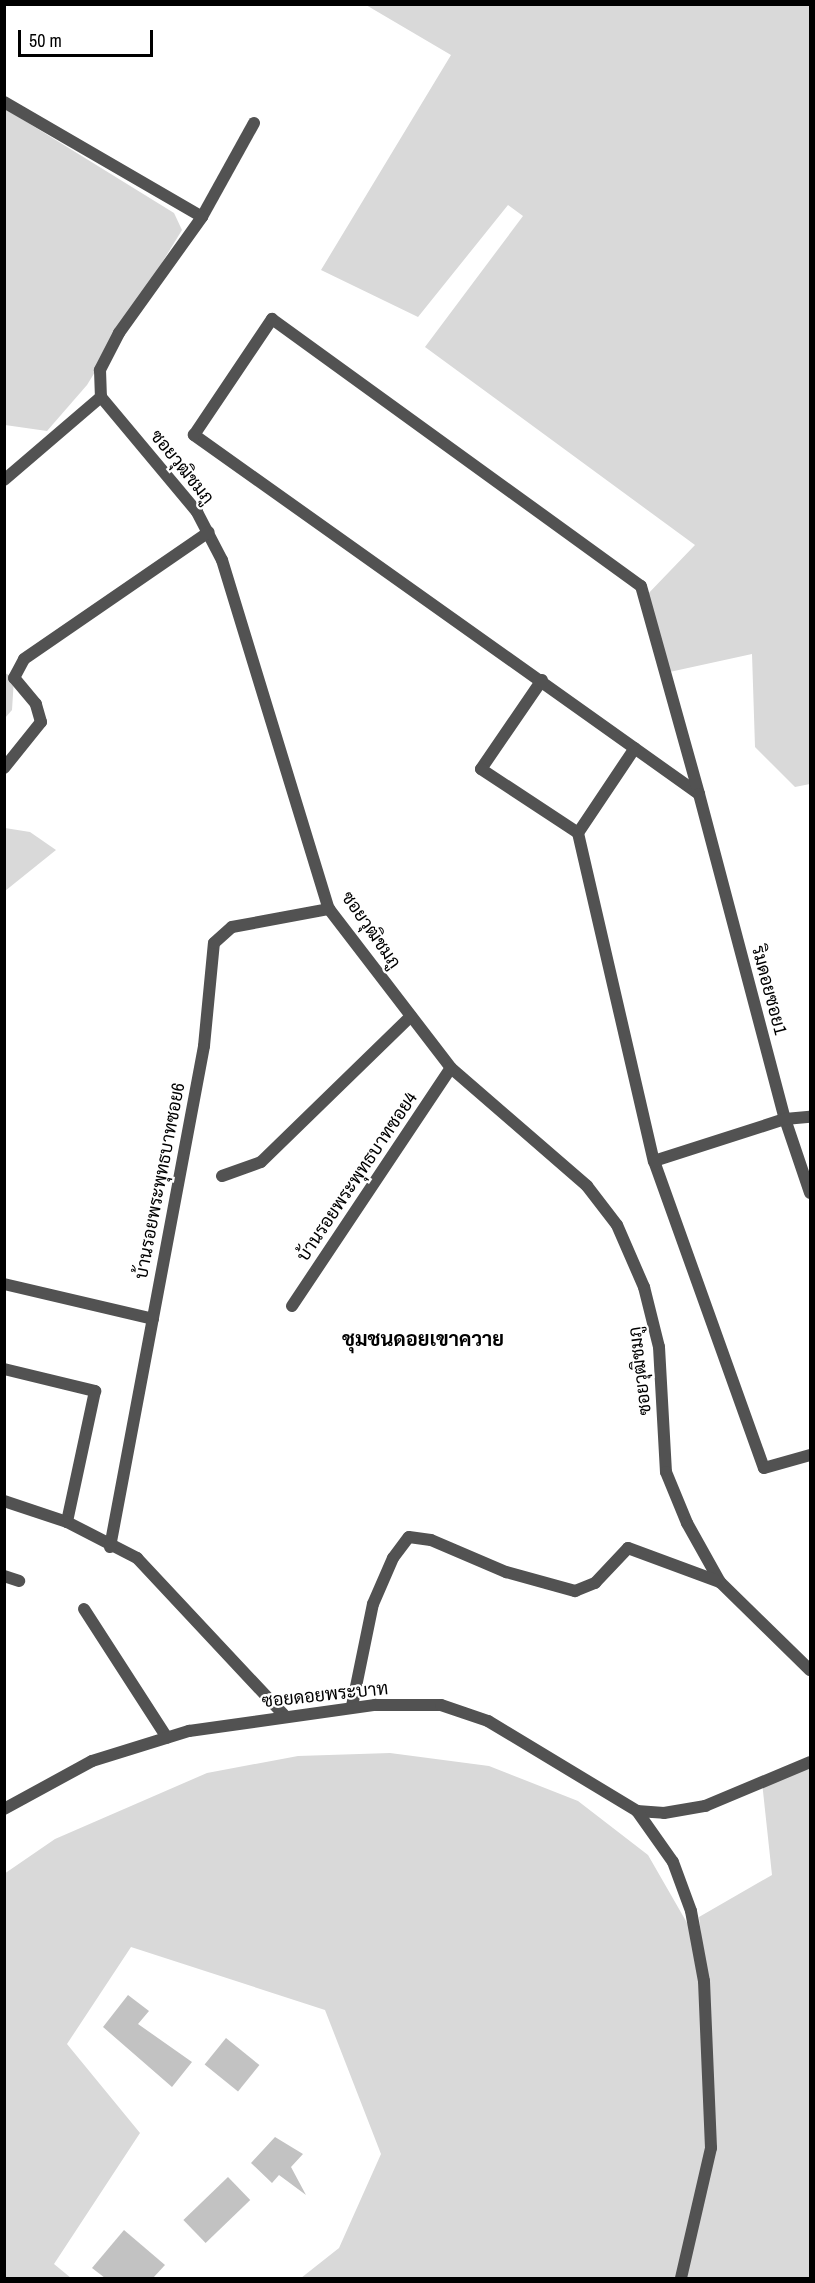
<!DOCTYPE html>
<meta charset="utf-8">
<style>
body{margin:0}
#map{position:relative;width:815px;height:2283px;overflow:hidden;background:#fff;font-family:"Archivo Narrow",Sarabun,sans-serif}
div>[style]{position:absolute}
.green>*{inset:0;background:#d9d9d9}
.building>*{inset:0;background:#c2c2c2;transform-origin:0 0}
.street>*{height:12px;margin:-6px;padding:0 6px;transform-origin:6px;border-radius:6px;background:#525252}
span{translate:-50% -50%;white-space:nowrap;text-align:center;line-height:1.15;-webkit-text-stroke:4.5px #fff;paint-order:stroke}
.street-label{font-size:18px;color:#000}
.neighbourhood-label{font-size:20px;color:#000;font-weight:700}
.frame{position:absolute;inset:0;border:6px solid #000;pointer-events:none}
.scale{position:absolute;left:18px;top:30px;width:135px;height:27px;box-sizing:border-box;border:3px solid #000;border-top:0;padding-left:8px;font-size:18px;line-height:21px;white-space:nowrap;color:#000;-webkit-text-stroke:4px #fff;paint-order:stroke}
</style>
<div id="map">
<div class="green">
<i style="clip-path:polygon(366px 5px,810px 5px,810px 784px,795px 787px,755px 747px,752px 654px,665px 673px,644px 598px,695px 545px,425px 347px,523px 216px,508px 205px,418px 317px,321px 270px,451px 55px)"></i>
<i style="clip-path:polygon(4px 108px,174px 213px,182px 230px,87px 385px,47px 431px,5px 425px)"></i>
<i style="clip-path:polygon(5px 673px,14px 678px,12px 710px,5px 718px)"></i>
<i style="clip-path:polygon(5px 828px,30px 832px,56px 850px,5px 891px)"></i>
<i style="clip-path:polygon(390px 1753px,489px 1766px,578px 1801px,648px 1855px,698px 1942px,710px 2016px,699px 1917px,772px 1875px,762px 1782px,810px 1762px,810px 2278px,301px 2278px,339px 2248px,381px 2154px,325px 2010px,131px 1947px,67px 2044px,140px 2133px,54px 2264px,71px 2278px,5px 2278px,4px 1874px,55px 1839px,207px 1773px,298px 1756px)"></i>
</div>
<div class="building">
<i style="clip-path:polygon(128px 1995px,149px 2011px,138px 2024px,192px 2062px,172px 2087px,103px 2027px)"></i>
<i style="left:226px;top:2038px;width:43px;height:34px;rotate:39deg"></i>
<i style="clip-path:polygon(275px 2137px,303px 2154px,291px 2167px,306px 2195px,279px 2175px,272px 2183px,251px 2163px)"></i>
<i style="left:228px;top:2177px;width:32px;height:62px;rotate:46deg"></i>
<i style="clip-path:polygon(124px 2230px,165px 2265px,153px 2278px,105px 2278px,92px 2268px)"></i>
</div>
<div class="street">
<i style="left:4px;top:102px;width:229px;rotate:30.1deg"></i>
<i style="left:254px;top:123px;width:107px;rotate:119deg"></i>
<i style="left:202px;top:217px;width:143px;rotate:125.6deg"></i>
<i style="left:119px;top:333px;width:42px;rotate:117.2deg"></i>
<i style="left:100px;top:370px;width:27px;rotate:88deg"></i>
<i style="left:101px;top:397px;width:150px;rotate:50.1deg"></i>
<i style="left:197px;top:512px;width:54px;rotate:62.5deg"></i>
<i style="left:222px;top:560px;width:365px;rotate:73deg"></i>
<i style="left:329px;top:909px;width:200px;rotate:52.5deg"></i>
<i style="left:451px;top:1068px;width:180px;rotate:40.9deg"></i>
<i style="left:587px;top:1186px;width:49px;rotate:52.4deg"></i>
<i style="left:617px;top:1225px;width:68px;rotate:66.5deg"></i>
<i style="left:644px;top:1287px;width:62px;rotate:76deg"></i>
<i style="left:659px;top:1347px;width:125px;rotate:86.8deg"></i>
<i style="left:666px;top:1472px;width:55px;rotate:67.6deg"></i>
<i style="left:687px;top:1523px;width:68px;rotate:60.8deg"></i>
<i style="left:720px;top:1582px;width:126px;rotate:44.4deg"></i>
<i style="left:4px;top:480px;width:128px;rotate:-40.6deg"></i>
<i style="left:542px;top:680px;width:108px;rotate:124.4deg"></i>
<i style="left:481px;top:769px;width:116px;rotate:33.4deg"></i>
<i style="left:578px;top:833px;width:337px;rotate:77deg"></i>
<i style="left:654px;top:1161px;width:326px;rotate:70.3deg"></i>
<i style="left:764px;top:1468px;width:48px;rotate:-15.8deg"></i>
<i style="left:4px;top:768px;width:59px;rotate:-51.2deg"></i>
<i style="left:41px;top:722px;width:19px;rotate:-106deg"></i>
<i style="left:36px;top:704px;width:34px;rotate:-130deg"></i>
<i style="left:14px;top:678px;width:21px;rotate:-62deg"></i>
<i style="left:24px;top:659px;width:224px;rotate:-34.5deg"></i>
<i style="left:699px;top:794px;width:620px;rotate:-144.59deg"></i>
<i style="left:194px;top:435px;width:140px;rotate:-56.1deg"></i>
<i style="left:272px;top:319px;width:455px;rotate:35.9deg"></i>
<i style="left:641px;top:586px;width:216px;rotate:74.4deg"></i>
<i style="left:699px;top:794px;width:336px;rotate:75.2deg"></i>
<i style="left:785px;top:1119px;width:78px;rotate:71.3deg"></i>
<i style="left:578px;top:833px;width:102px;rotate:-56.2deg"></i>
<i style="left:654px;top:1161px;width:138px;rotate:-17.8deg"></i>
<i style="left:785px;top:1119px;width:25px;rotate:-5deg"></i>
<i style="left:222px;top:1176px;width:41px;rotate:-19.7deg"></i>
<i style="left:261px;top:1162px;width:209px;rotate:-44.2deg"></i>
<i style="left:4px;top:1284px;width:153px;rotate:13.2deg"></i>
<i style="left:292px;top:1306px;width:286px;rotate:-56.3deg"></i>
<i style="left:4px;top:1369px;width:94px;rotate:13.6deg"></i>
<i style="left:95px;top:1391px;width:134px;rotate:102.1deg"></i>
<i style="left:4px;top:1501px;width:66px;rotate:18.4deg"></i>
<i style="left:67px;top:1522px;width:79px;rotate:27.2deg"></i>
<i style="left:137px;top:1558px;width:216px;rotate:46.9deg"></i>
<i style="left:110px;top:1547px;width:510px;rotate:-79.37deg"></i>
<i style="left:204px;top:1046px;width:103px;rotate:-84.5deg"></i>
<i style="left:214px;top:943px;width:24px;rotate:-42deg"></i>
<i style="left:232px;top:927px;width:99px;rotate:-10.5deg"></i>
<i style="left:4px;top:1576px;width:16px;rotate:18deg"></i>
<i style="left:84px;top:1609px;width:153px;rotate:57.2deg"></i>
<i style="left:352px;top:1706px;width:104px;rotate:-78.4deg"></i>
<i style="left:373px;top:1604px;width:50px;rotate:-66.5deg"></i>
<i style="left:393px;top:1558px;width:26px;rotate:-53deg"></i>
<i style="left:409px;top:1537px;width:22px;rotate:8deg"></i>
<i style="left:431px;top:1540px;width:82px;rotate:23.1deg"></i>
<i style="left:506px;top:1572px;width:72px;rotate:15.4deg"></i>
<i style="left:575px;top:1591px;width:22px;rotate:-22deg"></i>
<i style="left:595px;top:1583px;width:48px;rotate:-46.7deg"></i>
<i style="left:628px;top:1548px;width:98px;rotate:20.3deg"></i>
<i style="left:4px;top:1809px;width:100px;rotate:-28.6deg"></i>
<i style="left:92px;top:1761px;width:102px;rotate:-17.2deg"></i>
<i style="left:189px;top:1731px;width:188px;rotate:-8deg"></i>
<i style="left:375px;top:1705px;width:66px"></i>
<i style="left:441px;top:1705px;width:50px;rotate:18.8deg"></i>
<i style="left:488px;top:1721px;width:174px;rotate:31.1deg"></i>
<i style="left:637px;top:1811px;width:27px;rotate:4deg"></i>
<i style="left:664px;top:1813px;width:42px;rotate:-9.7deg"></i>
<i style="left:705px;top:1806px;width:114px;rotate:-22.7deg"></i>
<i style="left:637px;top:1811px;width:62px;rotate:54.8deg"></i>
<i style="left:673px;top:1862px;width:52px;rotate:69.8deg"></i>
<i style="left:691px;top:1911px;width:71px;rotate:79.5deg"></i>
<i style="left:704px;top:1981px;width:167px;rotate:87.6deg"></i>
<i style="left:711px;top:2148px;width:133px;rotate:103deg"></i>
</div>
<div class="street-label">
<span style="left:182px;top:467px;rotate:51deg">ซอยวุฒิชมภู</span>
<span style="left:371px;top:930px;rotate:55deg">ซอยวุฒิชมภู</span>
<span style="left:769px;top:990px;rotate:75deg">ริมดอยซอย1</span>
<span style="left:357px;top:1177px;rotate:-56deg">บ้านรอยพระพุทธบาทซอย4</span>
<span style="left:160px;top:1181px;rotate:-79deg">บ้านรอยพระพุทธบาทซอย6</span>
<span style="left:640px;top:1371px;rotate:-97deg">ซอยวุฒิชมภู</span>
<span style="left:325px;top:1695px;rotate:-6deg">ซอยดอยพระบาท</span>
</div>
<div class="neighbourhood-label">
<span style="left:423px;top:1338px">ชุมชนดอยเขาควาย</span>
</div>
<div class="frame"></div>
<div class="scale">50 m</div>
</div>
